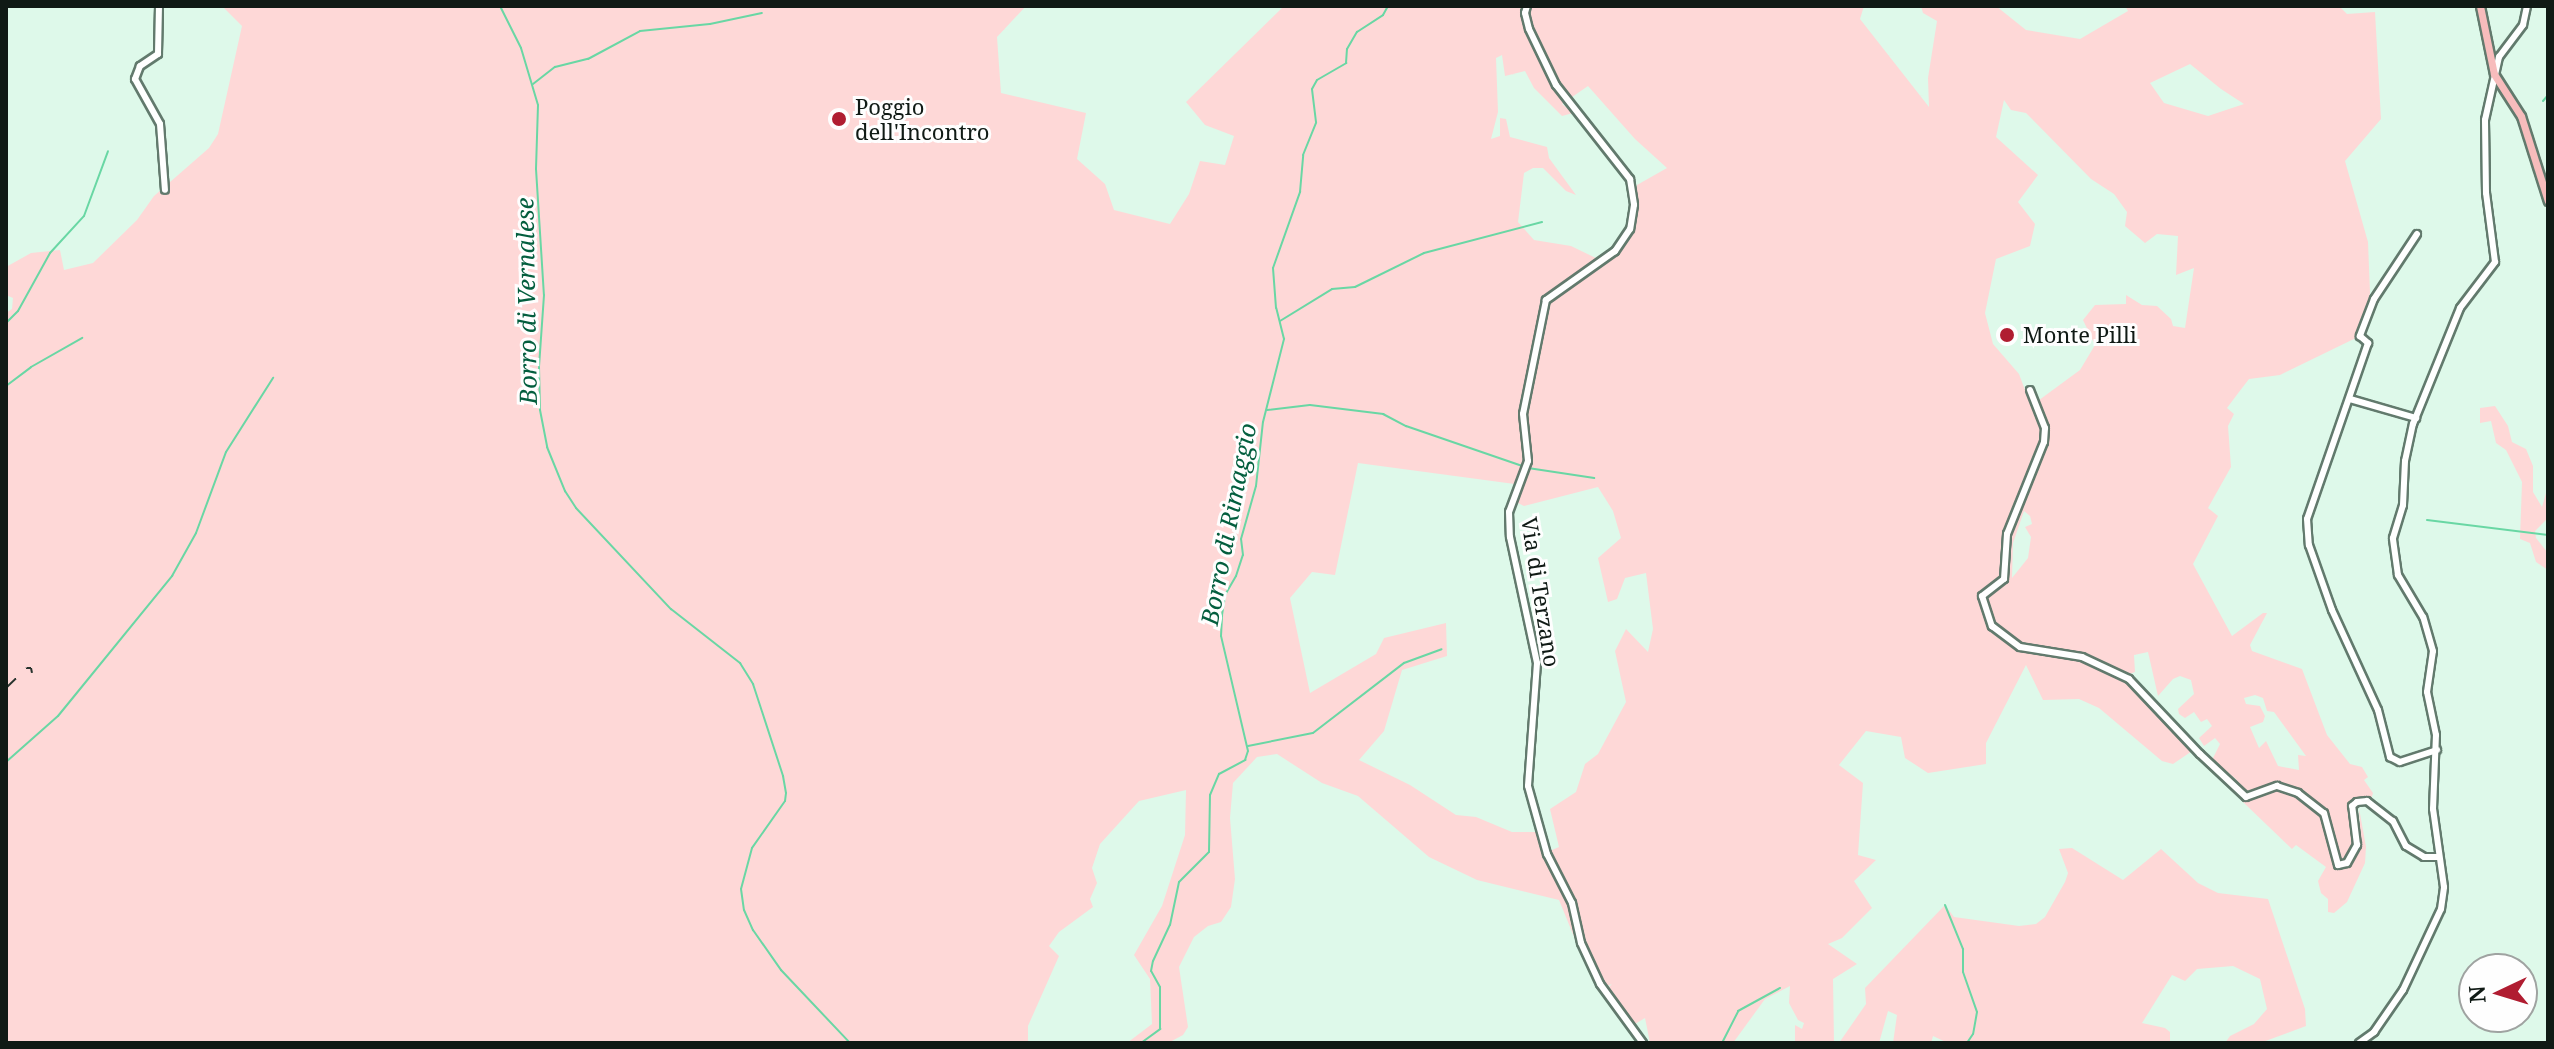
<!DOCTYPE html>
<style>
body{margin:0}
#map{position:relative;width:2554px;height:1049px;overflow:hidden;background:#def9ea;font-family:"Noto Serif",serif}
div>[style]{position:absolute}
.green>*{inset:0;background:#fed8d7}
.stream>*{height:2px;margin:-1px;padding:0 1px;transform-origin:1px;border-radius:1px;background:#69d7a4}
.roads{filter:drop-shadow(2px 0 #627a6d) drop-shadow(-2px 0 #627a6d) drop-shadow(0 2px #627a6d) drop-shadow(0 -2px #627a6d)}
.minor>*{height:6px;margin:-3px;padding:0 3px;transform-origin:3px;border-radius:3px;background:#fff}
.major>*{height:7px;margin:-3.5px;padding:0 3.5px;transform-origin:3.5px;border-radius:3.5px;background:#f7bcbc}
.rail>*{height:2px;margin-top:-1px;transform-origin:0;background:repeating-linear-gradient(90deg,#27332d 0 14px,transparent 0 28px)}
.dots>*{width:22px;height:22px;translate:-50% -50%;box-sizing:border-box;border:4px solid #fefefe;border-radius:50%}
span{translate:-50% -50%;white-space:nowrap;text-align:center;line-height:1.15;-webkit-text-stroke:6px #fefefe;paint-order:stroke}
.poi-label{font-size:22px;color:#101a15}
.left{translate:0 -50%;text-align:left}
.street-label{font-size:22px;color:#101a15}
.water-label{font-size:24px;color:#035e3e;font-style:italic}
.frame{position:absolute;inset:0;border:8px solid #101a15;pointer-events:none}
.north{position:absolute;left:2458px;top:953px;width:80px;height:80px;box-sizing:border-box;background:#fefefe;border:2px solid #9fa3a1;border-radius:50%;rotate:266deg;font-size:22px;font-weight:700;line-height:32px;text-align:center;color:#101a15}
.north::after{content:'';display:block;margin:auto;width:28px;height:36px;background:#b01d31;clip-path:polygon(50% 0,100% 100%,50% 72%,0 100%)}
</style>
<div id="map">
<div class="green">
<i style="clip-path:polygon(evenodd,222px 6px,1026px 6px,997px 37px,1001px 93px,1086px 113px,1077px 159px,1105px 184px,1114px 210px,1170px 224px,1189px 194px,1200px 161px,1225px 165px,1234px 136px,1205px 125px,1186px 102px,1284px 6px,1864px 6px,1860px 19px,1929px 107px,1928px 78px,1937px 21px,1923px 13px,1921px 6px,1996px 6px,2026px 30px,2080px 39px,2128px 11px,2125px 6px,2339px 6px,2347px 14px,2375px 12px,2381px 119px,2345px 161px,2368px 242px,2370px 293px,2360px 336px,2280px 375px,2249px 379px,2239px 392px,2227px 408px,2234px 414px,2228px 426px,2231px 467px,2208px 508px,2218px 516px,2193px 564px,2232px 636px,2263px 613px,2267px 613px,2250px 645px,2252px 651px,2302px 669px,2327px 735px,2350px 764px,2362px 767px,2368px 777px,2364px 780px,2373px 793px,2370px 803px,2352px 806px,2357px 845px,2348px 863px,2361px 845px,2359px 808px,2366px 847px,2365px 863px,2347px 902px,2334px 913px,2328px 912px,2328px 899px,2321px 893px,2318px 881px,2326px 867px,2296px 845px,2292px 849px,2243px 802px,2236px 779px,2212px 760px,2220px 744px,2215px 738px,2204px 746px,2199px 738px,2212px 726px,2207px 719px,2201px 722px,2194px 712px,2185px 718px,2179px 714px,2178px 709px,2194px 694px,2191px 680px,2180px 676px,2173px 679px,2158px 696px,2148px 652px,2134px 655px,2135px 672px,2124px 676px,2195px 749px,2173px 764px,2162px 761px,2099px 708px,2079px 699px,2043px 700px,2026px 665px,1986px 743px,1986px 764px,1928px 773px,1905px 758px,1901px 737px,1866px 731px,1839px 765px,1863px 783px,1858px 855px,1876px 860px,1854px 881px,1872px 908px,1842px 938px,1828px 944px,1857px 964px,1833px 979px,1834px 1043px,1795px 1043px,1795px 1025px,1802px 1029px,1804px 1023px,1798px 1020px,1789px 1003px,1790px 986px,1765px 999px,1733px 1043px,1650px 1043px,1645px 1018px,1635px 1024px,1609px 987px,1612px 984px,1607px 986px,1592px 956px,1579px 949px,1559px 900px,1477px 880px,1429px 857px,1358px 796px,1322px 783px,1277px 754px,1257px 757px,1233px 783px,1230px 818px,1235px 879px,1231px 907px,1221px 922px,1208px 926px,1194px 937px,1179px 967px,1188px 1027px,1183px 1035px,1168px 1043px,1127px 1043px,1152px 1024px,1150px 979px,1134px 955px,1162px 906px,1185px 835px,1186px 790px,1139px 801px,1100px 844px,1092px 868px,1097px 883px,1090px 899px,1093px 907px,1059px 932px,1049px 946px,1059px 956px,1028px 1026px,1028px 1043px,6px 1043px,6px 313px,12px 309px,13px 298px,6px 295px,6px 267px,31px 253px,60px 250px,64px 270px,93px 263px,137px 220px,154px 196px,209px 148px,218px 134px,242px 26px,222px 6px,1502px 55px,1505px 76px,1525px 71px,1534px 88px,1562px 116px,1573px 113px,1562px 104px,1588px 86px,1635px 139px,1667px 168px,1637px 185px,1629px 231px,1602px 261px,1571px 246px,1534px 240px,1518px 222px,1524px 173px,1533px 168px,1543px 168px,1566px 191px,1576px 195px,1549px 158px,1547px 147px,1510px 137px,1506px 119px,1500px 118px,1500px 136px,1491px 139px,1498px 112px,1496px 58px,1502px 55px,222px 6px,2190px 64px,2221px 89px,2244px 104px,2208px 116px,2164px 103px,2150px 83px,2190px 64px,222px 6px,2004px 100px,2011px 110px,2026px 113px,2091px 179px,2114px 194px,2127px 212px,2125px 226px,2145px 243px,2157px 234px,2178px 236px,2176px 275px,2194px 268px,2185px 328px,2173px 326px,2171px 319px,2157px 306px,2142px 305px,2126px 295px,2126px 304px,2095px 305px,2083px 320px,2095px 345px,2080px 370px,2031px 406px,2019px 374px,1993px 344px,1985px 313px,1996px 259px,2030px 246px,2035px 224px,2018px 202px,2038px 175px,1996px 137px,2004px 100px,222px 6px,1358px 463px,1522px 485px,1512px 500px,1524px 506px,1598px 487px,1613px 511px,1621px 538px,1598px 558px,1608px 602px,1617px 599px,1625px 578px,1646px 573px,1653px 629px,1648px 652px,1626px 629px,1615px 651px,1626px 702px,1598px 754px,1585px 764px,1576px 792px,1550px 809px,1559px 847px,1545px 853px,1539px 832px,1512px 832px,1476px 817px,1456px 815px,1410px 785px,1359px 760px,1384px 731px,1402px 670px,1447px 656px,1446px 623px,1384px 638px,1376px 654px,1310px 693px,1290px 598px,1312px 572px,1335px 575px,1358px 463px,222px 6px,2024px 511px,2030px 516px,2032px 524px,2025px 527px,2031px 537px,2028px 558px,2012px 578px,2013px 543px,2024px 511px,222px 6px,2255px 695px,2263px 698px,2267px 711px,2274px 712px,2306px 756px,2298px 755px,2299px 770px,2278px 766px,2266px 741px,2259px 748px,2250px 727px,2263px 722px,2265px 716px,2260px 706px,2246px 704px,2244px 698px,2255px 695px)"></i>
<i style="clip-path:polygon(2495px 406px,2508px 426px,2512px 442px,2526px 449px,2533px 466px,2533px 492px,2542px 507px,2548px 486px,2548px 518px,2535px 531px,2536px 538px,2548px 553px,2548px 570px,2536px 562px,2530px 543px,2520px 539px,2522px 482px,2506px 450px,2496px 443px,2491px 421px,2480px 423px,2480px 408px)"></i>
<i style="clip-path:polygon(2072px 848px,2123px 880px,2161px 849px,2198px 883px,2218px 893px,2268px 899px,2305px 1009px,2306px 1026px,2260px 1043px,2225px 1043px,2230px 1036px,2254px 1024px,2267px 1009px,2260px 979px,2233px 966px,2197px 969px,2185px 981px,2172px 975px,2142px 1023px,2165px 1028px,2170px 1032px,2170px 1043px,1948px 1043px,1933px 1036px,1931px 1043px,1893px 1043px,1897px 1015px,1888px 1011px,1879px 1043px,1839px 1043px,1866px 1004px,1865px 988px,1945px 905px,1954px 917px,2019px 926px,2036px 924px,2045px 917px,2065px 882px,2068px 873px,2059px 849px)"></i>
</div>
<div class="stream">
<i style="left:500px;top:6px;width:47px;rotate:63.4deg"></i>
<i style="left:521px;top:48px;width:59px;rotate:73.4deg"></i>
<i style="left:538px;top:105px;width:64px;rotate:91.8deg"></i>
<i style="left:536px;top:169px;width:126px;rotate:86.4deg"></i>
<i style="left:544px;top:295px;width:72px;rotate:94deg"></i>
<i style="left:539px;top:367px;width:43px;rotate:88.7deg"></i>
<i style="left:540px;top:410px;width:38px;rotate:79deg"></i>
<i style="left:547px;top:447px;width:48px;rotate:67.8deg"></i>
<i style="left:565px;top:491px;width:20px;rotate:57deg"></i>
<i style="left:576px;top:508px;width:139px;rotate:46.8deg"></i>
<i style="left:671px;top:609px;width:88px;rotate:38deg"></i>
<i style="left:740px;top:663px;width:25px;rotate:58deg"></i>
<i style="left:753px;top:684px;width:97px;rotate:71.9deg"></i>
<i style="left:783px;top:776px;width:17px;rotate:80deg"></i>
<i style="left:786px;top:793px;width:8px;rotate:97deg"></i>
<i style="left:785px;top:801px;width:57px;rotate:125.1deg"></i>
<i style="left:752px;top:848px;width:42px;rotate:105deg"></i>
<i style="left:741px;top:889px;width:21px;rotate:82deg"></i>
<i style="left:744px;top:910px;width:22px;rotate:66deg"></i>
<i style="left:753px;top:930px;width:49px;rotate:55deg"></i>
<i style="left:781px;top:970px;width:100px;rotate:46.6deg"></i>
<i style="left:533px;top:84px;width:28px;rotate:-38deg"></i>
<i style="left:555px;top:67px;width:34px;rotate:-14deg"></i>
<i style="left:588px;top:59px;width:59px;rotate:-28.3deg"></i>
<i style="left:640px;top:31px;width:70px;rotate:-5.7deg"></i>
<i style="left:710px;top:24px;width:53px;rotate:-11.9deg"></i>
<i style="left:2543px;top:101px;width:8px;rotate:-50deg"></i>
<i style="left:1280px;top:321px;width:61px;rotate:-31.6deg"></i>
<i style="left:1332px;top:289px;width:23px;rotate:-5deg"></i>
<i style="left:1355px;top:287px;width:77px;rotate:-26.2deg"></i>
<i style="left:1424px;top:253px;width:122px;rotate:-14.7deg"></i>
<i style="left:6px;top:323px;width:17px;rotate:-45deg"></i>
<i style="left:18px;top:311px;width:66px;rotate:-61.1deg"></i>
<i style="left:50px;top:253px;width:50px;rotate:-47.4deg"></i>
<i style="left:84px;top:216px;width:69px;rotate:-69.7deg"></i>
<i style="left:6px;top:386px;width:31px;rotate:-37deg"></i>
<i style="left:31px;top:367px;width:59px;rotate:-29.6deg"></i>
<i style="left:1267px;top:410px;width:43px;rotate:-6.6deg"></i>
<i style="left:1310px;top:405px;width:74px;rotate:7deg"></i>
<i style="left:1383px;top:414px;width:26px;rotate:28deg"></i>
<i style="left:1406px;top:426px;width:123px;rotate:19deg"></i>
<i style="left:1528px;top:468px;width:67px;rotate:8.6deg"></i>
<i style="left:2427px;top:520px;width:122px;rotate:7.1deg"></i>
<i style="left:1248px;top:746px;width:66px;rotate:-11.3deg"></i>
<i style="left:1313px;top:733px;width:115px;rotate:-37.6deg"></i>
<i style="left:1404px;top:663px;width:40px;rotate:-20.2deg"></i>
<i style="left:6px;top:762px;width:69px;rotate:-41.5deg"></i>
<i style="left:58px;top:716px;width:181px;rotate:-50.8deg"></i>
<i style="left:172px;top:576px;width:49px;rotate:-60.8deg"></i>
<i style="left:196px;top:533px;width:86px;rotate:-69.7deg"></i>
<i style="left:226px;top:452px;width:88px;rotate:-57.6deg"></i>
<i style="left:1945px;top:905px;width:48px;rotate:67.8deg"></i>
<i style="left:1963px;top:949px;width:23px;rotate:90deg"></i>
<i style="left:1963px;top:972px;width:42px;rotate:70.7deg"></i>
<i style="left:1977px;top:1012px;width:22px;rotate:100deg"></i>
<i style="left:1973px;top:1034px;width:11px;rotate:124deg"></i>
<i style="left:1141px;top:1043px;width:24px;rotate:-36deg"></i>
<i style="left:1160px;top:1029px;width:42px;rotate:-90deg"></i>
<i style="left:1160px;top:987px;width:18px;rotate:-119deg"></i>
<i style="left:1151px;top:971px;width:10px;rotate:-79deg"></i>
<i style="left:1153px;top:961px;width:40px;rotate:-65deg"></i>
<i style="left:1170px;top:925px;width:44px;rotate:-78.2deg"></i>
<i style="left:1179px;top:882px;width:42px;rotate:-45deg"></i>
<i style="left:1209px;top:852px;width:57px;rotate:-89deg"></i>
<i style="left:1210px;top:795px;width:23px;rotate:-67deg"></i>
<i style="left:1219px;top:774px;width:30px;rotate:-28deg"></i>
<i style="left:1245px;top:760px;width:9px;rotate:-72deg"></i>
<i style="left:1248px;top:751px;width:118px;rotate:-103.2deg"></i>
<i style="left:1221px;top:636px;width:21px;rotate:-87deg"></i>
<i style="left:1222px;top:615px;width:20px;rotate:-81deg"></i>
<i style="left:1225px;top:595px;width:22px;rotate:-60deg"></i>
<i style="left:1236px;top:576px;width:22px;rotate:-72deg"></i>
<i style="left:1243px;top:555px;width:16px;rotate:-97deg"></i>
<i style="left:1241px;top:539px;width:55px;rotate:-74.2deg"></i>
<i style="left:1256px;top:486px;width:64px;rotate:-83.8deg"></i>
<i style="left:1263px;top:422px;width:86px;rotate:-75.8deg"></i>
<i style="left:1284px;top:339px;width:32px;rotate:-104deg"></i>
<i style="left:1276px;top:308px;width:40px;rotate:-94.3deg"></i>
<i style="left:1273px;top:268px;width:81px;rotate:-70.4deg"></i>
<i style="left:1300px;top:192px;width:37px;rotate:-85deg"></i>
<i style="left:1303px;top:155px;width:35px;rotate:-68deg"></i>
<i style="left:1316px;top:122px;width:33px;rotate:-97deg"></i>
<i style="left:1312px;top:89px;width:10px;rotate:-61deg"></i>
<i style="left:1317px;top:80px;width:34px;rotate:-30deg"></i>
<i style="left:1346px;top:63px;width:14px;rotate:-86deg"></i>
<i style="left:1347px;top:49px;width:20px;rotate:-60deg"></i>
<i style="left:1357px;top:32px;width:31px;rotate:-33deg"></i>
<i style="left:1383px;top:15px;width:10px;rotate:-61deg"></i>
<i style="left:1722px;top:1043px;width:36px;rotate:-63deg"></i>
<i style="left:1738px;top:1011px;width:48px;rotate:-28.7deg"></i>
</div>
<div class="roads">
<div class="minor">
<i style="left:159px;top:6px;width:48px;rotate:91.2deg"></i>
<i style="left:158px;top:54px;width:22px;rotate:146deg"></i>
<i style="left:140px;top:66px;width:14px;rotate:111deg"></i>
<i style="left:135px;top:79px;width:51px;rotate:60.9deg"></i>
<i style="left:160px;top:124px;width:66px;rotate:85.7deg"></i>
<i style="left:1527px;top:6px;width:7px;rotate:106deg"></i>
<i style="left:1525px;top:13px;width:16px;rotate:76deg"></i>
<i style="left:1529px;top:29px;width:62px;rotate:64.3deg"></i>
<i style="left:1556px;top:85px;width:120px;rotate:51.8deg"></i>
<i style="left:1630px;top:179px;width:26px;rotate:81deg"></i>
<i style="left:1634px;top:205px;width:24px;rotate:99deg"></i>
<i style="left:1630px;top:229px;width:27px;rotate:124deg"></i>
<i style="left:1615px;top:251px;width:85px;rotate:144.6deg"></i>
<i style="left:1546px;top:300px;width:116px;rotate:101.4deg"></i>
<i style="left:1523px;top:414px;width:47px;rotate:83.9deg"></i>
<i style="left:1528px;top:461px;width:54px;rotate:110.4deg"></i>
<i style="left:1509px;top:512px;width:25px;rotate:88deg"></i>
<i style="left:1510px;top:537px;width:129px;rotate:77.9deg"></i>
<i style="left:1537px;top:663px;width:123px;rotate:94.2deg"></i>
<i style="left:1528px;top:786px;width:71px;rotate:74.4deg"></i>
<i style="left:1547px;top:854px;width:55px;rotate:63deg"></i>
<i style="left:1572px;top:903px;width:41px;rotate:77.3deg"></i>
<i style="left:1581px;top:943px;width:45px;rotate:65.1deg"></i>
<i style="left:1600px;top:984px;width:73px;rotate:53.9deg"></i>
<i style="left:2417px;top:234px;width:78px;rotate:123.5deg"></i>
<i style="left:2374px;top:299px;width:40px;rotate:111deg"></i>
<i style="left:2360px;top:336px;width:11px;rotate:41deg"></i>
<i style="left:2368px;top:343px;width:186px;rotate:109.1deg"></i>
<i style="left:2307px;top:519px;width:26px;rotate:86deg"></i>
<i style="left:2309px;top:545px;width:69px;rotate:70.5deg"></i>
<i style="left:2332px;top:610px;width:110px;rotate:65.3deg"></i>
<i style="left:2378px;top:710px;width:49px;rotate:75.7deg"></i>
<i style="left:2390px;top:757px;width:11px;rotate:27deg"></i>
<i style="left:2400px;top:762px;width:39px;rotate:-18deg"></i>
<i style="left:2030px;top:390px;width:41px;rotate:68.5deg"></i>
<i style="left:2045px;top:428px;width:14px;rotate:94deg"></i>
<i style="left:2044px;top:442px;width:99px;rotate:111.9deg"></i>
<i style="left:2007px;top:534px;width:45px;rotate:93.8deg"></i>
<i style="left:2004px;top:579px;width:28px;rotate:142deg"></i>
<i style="left:1982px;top:596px;width:32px;rotate:72deg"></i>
<i style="left:1992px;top:626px;width:35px;rotate:37deg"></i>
<i style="left:2020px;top:647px;width:63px;rotate:9.2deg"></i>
<i style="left:2082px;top:657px;width:52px;rotate:25.1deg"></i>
<i style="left:2129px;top:679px;width:103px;rotate:46.6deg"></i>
<i style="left:2200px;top:754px;width:63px;rotate:43.1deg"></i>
<i style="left:2246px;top:797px;width:33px;rotate:-20deg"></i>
<i style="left:2277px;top:786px;width:22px;rotate:18deg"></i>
<i style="left:2298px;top:793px;width:33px;rotate:38deg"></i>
<i style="left:2324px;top:813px;width:54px;rotate:74.9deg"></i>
<i style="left:2338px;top:865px;width:9px;rotate:-13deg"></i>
<i style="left:2347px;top:863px;width:21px;rotate:-61deg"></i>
<i style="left:2357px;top:845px;width:39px;rotate:-97deg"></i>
<i style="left:2352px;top:806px;width:6px;rotate:-39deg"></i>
<i style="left:2357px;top:802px;width:10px;rotate:-6deg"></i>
<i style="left:2367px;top:801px;width:33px;rotate:38deg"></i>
<i style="left:2393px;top:821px;width:28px;rotate:63deg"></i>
<i style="left:2406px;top:846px;width:21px;rotate:31deg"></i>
<i style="left:2424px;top:857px;width:15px"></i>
<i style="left:2350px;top:399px;width:69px;rotate:16.1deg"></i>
<i style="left:2359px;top:1043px;width:19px;rotate:-36deg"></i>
<i style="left:2374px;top:1032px;width:51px;rotate:-55.4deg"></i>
<i style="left:2403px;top:990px;width:89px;rotate:-64.9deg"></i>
<i style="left:2441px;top:909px;width:22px;rotate:-82deg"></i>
<i style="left:2444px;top:887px;width:79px;rotate:-98deg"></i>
<i style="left:2433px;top:809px;width:74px;rotate:-87.7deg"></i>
<i style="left:2436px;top:735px;width:44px;rotate:-101.8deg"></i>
<i style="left:2427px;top:692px;width:41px;rotate:-81.7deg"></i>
<i style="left:2433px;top:651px;width:35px;rotate:-106deg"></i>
<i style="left:2423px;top:617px;width:49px;rotate:-120.8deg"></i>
<i style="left:2398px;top:575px;width:37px;rotate:-98deg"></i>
<i style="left:2393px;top:538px;width:34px;rotate:-73deg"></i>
<i style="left:2403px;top:505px;width:44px;rotate:-87.4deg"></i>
<i style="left:2405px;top:461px;width:38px;rotate:-78deg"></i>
<i style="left:2413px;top:424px;width:125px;rotate:-67.9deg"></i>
<i style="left:2460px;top:308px;width:58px;rotate:-52.7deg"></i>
<i style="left:2495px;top:262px;width:70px;rotate:-97.4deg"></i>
<i style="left:2486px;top:193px;width:73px;rotate:-90.8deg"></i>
<i style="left:2485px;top:120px;width:65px;rotate:-77.5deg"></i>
<i style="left:2499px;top:57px;width:40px;rotate:-53deg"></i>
<i style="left:2523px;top:25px;width:19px;rotate:-78deg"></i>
</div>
<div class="major">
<i style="left:2480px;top:6px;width:69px;rotate:78.4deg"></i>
<i style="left:2494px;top:74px;width:50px;rotate:57.3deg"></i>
<i style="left:2521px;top:116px;width:89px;rotate:72.4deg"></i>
</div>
</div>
<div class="rail">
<i style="left:6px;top:688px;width:29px;rotate:-44deg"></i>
<i style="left:27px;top:668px;width:4px"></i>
<i style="left:31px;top:668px;width:5px;rotate:79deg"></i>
</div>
<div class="dots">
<i style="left:839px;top:119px;background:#b01d31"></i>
<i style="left:2007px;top:335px;background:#b01d31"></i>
</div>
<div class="poi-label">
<span class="left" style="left:855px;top:119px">Poggio<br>dell'Incontro</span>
<span class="left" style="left:2023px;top:335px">Monte Pilli</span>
</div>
<div class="street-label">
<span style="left:1541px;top:592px;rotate:81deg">Via di Terzano</span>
</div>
<div class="water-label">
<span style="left:526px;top:301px;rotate:-91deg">Borro di Vernalese</span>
<span style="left:1228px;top:524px;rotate:-79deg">Borro di Rimaggio</span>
</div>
<div class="frame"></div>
<div class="north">N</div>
</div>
